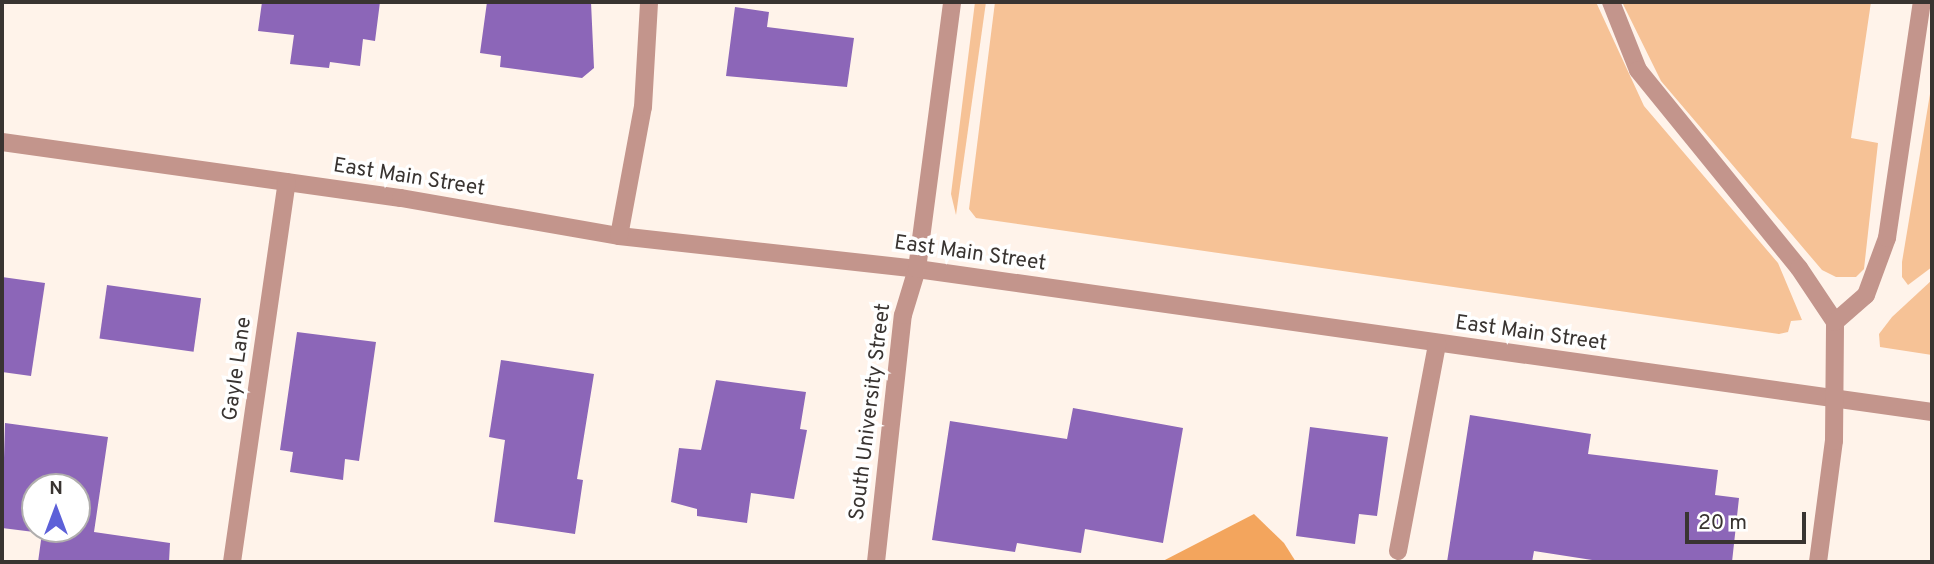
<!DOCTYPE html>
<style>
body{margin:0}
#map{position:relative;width:1934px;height:564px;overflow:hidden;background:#fff3ea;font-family:Overpass,sans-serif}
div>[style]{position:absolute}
.green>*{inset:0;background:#f6c296}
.forest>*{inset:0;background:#f3a55d}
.building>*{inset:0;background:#8c66b8;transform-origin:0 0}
.minor>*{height:18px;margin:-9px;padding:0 9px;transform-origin:9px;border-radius:9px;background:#c3958c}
span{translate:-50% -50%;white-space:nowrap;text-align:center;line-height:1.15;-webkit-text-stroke:7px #fff;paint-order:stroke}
.street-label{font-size:21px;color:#393431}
.frame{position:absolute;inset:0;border:4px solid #393431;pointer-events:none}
.north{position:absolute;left:21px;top:473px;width:70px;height:70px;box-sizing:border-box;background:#fff;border:2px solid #b0aead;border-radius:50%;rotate:0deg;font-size:19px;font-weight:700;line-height:28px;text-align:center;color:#393431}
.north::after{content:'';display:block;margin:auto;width:24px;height:32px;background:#5d60d8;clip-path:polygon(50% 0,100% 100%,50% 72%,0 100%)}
.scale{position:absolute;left:1685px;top:512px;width:121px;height:32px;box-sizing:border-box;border:4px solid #393431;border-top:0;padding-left:9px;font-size:21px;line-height:24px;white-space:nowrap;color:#393431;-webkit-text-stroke:5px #fff;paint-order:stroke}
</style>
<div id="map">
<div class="green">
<i style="clip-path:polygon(975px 2px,986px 2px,956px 215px,951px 194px)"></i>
<i style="clip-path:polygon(995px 2px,1596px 2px,1644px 106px,1778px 263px,1802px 320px,1791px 321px,1788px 332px,1779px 334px,976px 218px,969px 209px)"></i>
<i style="clip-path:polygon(1622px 2px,1871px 2px,1851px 138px,1878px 143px,1864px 269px,1856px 277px,1836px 277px,1822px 270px,1661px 81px)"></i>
<i style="clip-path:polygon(1932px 82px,1932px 267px,1908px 285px,1902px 277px,1902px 262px)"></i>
<i style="clip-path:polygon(1932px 280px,1932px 355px,1880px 347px,1879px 334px,1892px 317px)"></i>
</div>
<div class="forest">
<i style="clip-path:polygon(1254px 514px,1284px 543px,1296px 562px,1161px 562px)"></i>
</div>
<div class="building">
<i style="clip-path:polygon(262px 2px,380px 2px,375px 41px,363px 39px,360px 66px,330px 62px,329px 68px,290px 64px,294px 35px,258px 31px)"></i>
<i style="clip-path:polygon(487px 2px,591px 2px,594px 68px,582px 78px,500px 67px,501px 56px,480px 53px)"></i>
<i style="clip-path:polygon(735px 7px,769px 12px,767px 27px,854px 38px,847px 87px,726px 76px)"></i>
<i style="clip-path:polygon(2px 277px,45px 283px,31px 376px,2px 372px)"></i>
<i style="left:107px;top:285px;width:95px;height:54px;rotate:8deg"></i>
<i style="clip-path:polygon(297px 332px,376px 342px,359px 461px,345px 459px,343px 480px,290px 472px,293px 452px,280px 450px)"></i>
<i style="clip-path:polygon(501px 360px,594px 374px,577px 479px,583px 480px,575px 534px,494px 522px,505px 440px,489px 437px)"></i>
<i style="clip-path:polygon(716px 380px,806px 392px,800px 429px,807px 430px,794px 499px,751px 493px,747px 523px,697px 516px,697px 509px,671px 502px,679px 448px,701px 450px)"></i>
<i style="clip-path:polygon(1073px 408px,1183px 428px,1163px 543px,1085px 529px,1081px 553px,1017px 543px,1015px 552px,932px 540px,950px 421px,1067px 439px)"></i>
<i style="clip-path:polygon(1470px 415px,1591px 434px,1588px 454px,1718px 470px,1715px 495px,1739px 498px,1732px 562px,1605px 562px,1534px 551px,1532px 562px,1447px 562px)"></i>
<i style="clip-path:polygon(evenodd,5px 423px,108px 437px,94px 532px,170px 543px,169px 562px,38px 562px,42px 533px,2px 528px,5px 423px,35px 487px,77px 487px,77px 529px,35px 529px,35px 487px)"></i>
<i style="clip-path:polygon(1310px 427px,1388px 437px,1377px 516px,1359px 514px,1355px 544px,1296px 536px)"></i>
</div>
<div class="minor">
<i style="left:1611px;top:2px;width:73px;rotate:68.3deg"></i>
<i style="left:1638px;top:70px;width:255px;rotate:50.9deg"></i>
<i style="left:1799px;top:268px;width:65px;rotate:56.3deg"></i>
<i style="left:2px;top:142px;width:403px;rotate:8deg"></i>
<i style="left:401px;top:198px;width:221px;rotate:9.9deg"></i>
<i style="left:619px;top:236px;width:300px;rotate:6.3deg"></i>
<i style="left:917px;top:269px;width:1025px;rotate:8.02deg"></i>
<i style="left:619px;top:236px;width:131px;rotate:-79.5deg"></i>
<i style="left:643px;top:107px;width:105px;rotate:-86.7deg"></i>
<i style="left:1398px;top:551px;width:211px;rotate:-79.3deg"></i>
<i style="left:232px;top:562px;width:384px;rotate:-81.8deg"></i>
<i style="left:876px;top:562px;width:248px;rotate:-83.8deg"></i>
<i style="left:903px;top:315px;width:48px;rotate:-73.1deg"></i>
<i style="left:917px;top:269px;width:269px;rotate:-82.5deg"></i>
<i style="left:1818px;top:562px;width:122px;rotate:-82.5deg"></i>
<i style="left:1834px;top:441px;width:119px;rotate:-89.5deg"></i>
<i style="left:1835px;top:322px;width:41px;rotate:-41.1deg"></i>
<i style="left:1866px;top:295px;width:61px;rotate:-69.8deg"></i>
<i style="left:1887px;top:238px;width:239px;rotate:-81.6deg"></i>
</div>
<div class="street-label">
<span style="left:409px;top:178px;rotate:9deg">East Main Street</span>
<span style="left:970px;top:254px;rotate:8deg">East Main Street</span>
<span style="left:1531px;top:334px;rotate:8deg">East Main Street</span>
<span style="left:238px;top:369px;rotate:-82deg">Gayle Lane</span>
<span style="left:871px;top:412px;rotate:-83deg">South University Street</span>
</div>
<div class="frame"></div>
<div class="north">N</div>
<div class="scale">20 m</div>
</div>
